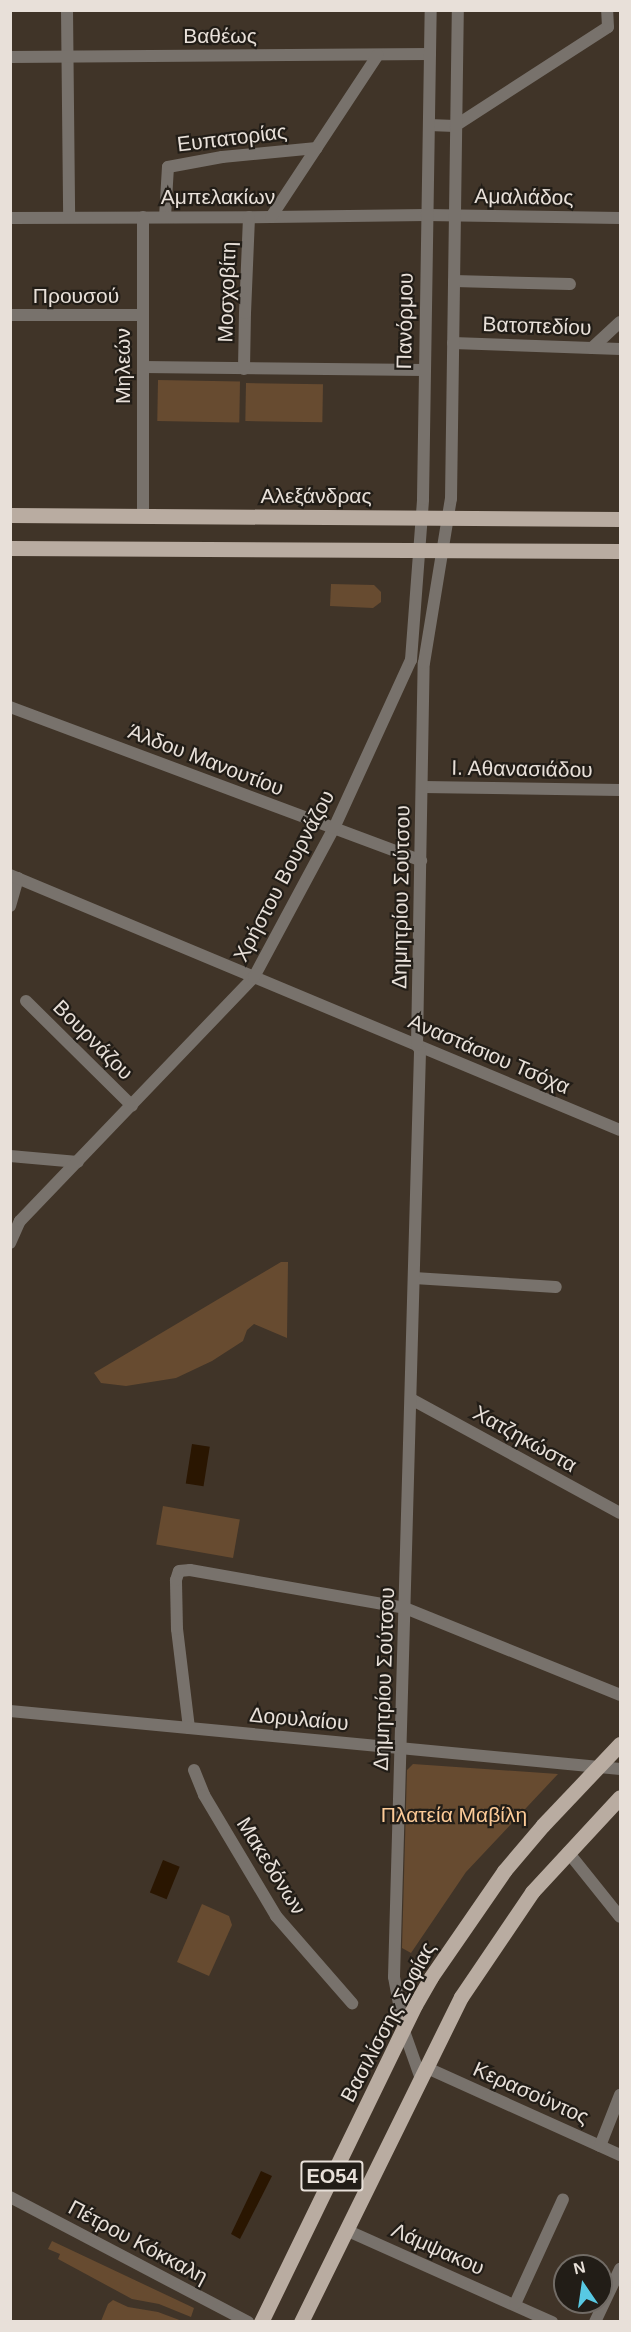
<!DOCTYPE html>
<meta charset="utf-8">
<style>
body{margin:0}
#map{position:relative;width:631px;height:2332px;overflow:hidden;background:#403428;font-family:Arial,sans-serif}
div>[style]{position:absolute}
.green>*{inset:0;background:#674b30;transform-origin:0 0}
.water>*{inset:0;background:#2a1601;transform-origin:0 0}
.pedestrian>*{height:12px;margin:-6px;padding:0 6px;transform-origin:6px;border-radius:6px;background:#78726c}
.minor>*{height:12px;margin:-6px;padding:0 6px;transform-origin:6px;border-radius:6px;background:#78726c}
.tertiary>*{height:12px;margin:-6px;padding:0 6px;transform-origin:6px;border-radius:6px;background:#78726c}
.primary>*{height:15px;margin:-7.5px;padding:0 7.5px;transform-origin:7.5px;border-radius:7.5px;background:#b9aca1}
span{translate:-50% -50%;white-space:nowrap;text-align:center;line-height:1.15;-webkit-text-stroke:4.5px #221d17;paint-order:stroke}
.shield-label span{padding:2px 4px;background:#221d17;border:2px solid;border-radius:4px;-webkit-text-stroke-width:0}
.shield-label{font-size:20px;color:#e8e0d9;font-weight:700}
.street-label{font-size:21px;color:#e8e0d9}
.park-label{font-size:21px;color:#fcca97}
.frame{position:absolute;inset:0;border:12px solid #e8e0d9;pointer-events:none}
.north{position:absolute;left:553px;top:2254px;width:60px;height:60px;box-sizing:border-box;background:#221d17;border:2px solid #716b65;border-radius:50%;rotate:347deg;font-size:16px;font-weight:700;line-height:24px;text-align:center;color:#e8e0d9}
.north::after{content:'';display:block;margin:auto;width:21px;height:27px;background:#58c9e3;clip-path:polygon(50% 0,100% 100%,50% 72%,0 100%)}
</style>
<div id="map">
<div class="green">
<i style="left:158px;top:380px;width:82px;height:41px;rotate:1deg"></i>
<i style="left:246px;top:383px;width:77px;height:38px;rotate:1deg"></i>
<i style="clip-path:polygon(331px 584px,374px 585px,381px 592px,381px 602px,373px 608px,330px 606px)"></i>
<i style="clip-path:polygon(281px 1262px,288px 1262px,287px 1338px,254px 1324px,247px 1330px,243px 1341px,212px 1361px,176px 1378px,126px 1386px,101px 1383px,94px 1373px)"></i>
<i style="left:163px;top:1506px;width:78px;height:39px;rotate:10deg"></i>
<i style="clip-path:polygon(413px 1764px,558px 1774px,466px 1872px,411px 1953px,402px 1948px,407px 1770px)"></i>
<i style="clip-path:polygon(202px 1904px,229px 1916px,232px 1925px,209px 1976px,177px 1962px)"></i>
<i style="clip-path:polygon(52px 2241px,194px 2308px,191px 2317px,159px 2304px,132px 2299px,58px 2259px,60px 2254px,48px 2249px)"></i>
<i style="clip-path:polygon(113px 2300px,128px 2307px,158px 2312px,182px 2321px,101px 2321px,108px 2304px)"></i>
</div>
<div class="water">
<i style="left:192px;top:1444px;width:18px;height:40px;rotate:9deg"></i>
<i style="left:163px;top:1860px;width:18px;height:35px;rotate:22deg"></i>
<i style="clip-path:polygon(261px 2171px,272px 2176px,240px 2239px,231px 2234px)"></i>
</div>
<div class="pedestrian">
<i style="left:271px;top:217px;width:155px;rotate:-0.7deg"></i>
<i style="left:143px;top:367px;width:281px;rotate:0.6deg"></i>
<i style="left:244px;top:369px;width:56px;rotate:-89deg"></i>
<i style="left:26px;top:1001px;width:149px;rotate:44.7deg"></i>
<i style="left:194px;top:1770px;width:27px;rotate:68deg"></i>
<i style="left:204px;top:1795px;width:141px;rotate:59.2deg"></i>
<i style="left:276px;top:1916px;width:116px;rotate:48.9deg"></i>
</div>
<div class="minor">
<i style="left:67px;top:10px;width:207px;rotate:89.4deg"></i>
<i style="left:10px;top:57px;width:420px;rotate:-0.4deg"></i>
<i style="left:429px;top:125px;width:26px;rotate:2deg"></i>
<i style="left:455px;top:126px;width:182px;rotate:-32.9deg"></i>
<i style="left:608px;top:27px;width:17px;rotate:-93deg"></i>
<i style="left:426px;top:215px;width:194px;rotate:0.9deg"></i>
<i style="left:165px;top:217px;width:50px;rotate:-86.6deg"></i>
<i style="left:168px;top:167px;width:55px;rotate:-10.5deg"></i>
<i style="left:222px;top:157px;width:95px;rotate:-5.4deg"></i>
<i style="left:10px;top:218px;width:261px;rotate:-0.2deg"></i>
<i style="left:271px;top:217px;width:194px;rotate:-56.6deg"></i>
<i style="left:454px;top:281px;width:116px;rotate:1.5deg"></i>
<i style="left:245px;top:313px;width:96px;rotate:-87.6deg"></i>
<i style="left:10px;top:315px;width:133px"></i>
<i style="left:453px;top:343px;width:167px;rotate:2.1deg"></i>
<i style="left:592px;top:348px;width:38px;rotate:-43deg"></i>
<i style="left:143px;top:515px;width:298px;rotate:-90deg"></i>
<i style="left:10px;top:707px;width:439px;rotate:20.5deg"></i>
<i style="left:423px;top:787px;width:197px;rotate:0.9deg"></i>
<i style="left:10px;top:906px;width:29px;rotate:-74deg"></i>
<i style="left:10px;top:1156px;width:68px;rotate:5deg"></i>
<i style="left:414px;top:1278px;width:142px;rotate:3.6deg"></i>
<i style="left:411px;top:1399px;width:238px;rotate:28.6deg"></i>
<i style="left:189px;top:1728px;width:100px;rotate:-96.9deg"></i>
<i style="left:177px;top:1629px;width:49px;rotate:-91.2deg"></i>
<i style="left:176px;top:1580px;width:9px;rotate:-72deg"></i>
<i style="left:179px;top:1571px;width:11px;rotate:-5deg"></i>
<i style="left:190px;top:1570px;width:218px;rotate:10deg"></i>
<i style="left:405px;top:1608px;width:232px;rotate:22deg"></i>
<i style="left:568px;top:1852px;width:83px;rotate:51.3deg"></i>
<i style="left:425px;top:2067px;width:214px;rotate:24.3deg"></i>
<i style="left:600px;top:2146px;width:55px;rotate:-68.6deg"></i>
<i style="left:346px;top:2230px;width:226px;rotate:24.1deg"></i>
<i style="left:515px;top:2304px;width:115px;rotate:-65.4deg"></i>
<i style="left:595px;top:2322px;width:59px;rotate:-64.7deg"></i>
</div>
<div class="tertiary">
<i style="left:10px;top:875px;width:661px;rotate:22.69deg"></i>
<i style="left:10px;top:1243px;width:24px;rotate:-66deg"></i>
<i style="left:20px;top:1221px;width:338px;rotate:-46.2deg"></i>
<i style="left:254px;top:977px;width:169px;rotate:-61.8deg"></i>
<i style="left:334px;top:828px;width:185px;rotate:-65.4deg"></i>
<i style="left:411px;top:660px;width:161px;rotate:-85.7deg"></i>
<i style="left:423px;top:499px;width:489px;rotate:-89.1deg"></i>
<i style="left:10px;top:1711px;width:613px;rotate:5.43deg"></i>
<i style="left:420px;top:2076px;width:48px;rotate:-109.6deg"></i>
<i style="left:404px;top:2031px;width:55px;rotate:-100.5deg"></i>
<i style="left:394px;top:1977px;width:927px;rotate:-88.39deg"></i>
<i style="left:420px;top:1050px;width:6px;rotate:-121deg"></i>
<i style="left:417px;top:1045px;width:382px;rotate:-89deg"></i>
<i style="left:424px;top:663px;width:166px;rotate:-80.7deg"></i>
<i style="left:451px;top:499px;width:489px;rotate:-89.2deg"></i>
<i style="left:10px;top:2197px;width:269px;rotate:27.7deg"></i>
</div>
<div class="primary">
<i style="left:10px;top:515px;width:610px;rotate:0.38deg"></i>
<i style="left:10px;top:548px;width:610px;rotate:0.28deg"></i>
<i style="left:261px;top:2322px;width:352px;rotate:-64.1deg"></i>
<i style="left:415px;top:2005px;width:32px;rotate:-60deg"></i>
<i style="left:431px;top:1977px;width:129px;rotate:-55.4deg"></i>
<i style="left:504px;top:1871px;width:60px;rotate:-49.7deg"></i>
<i style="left:543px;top:1825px;width:112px;rotate:-46.5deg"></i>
<i style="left:301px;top:2322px;width:362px;rotate:-63.8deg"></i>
<i style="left:461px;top:1997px;width:127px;rotate:-55.9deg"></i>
<i style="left:532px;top:1892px;width:129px;rotate:-47.2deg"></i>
</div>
<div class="shield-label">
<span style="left:332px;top:2176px">ΕΟ54</span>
</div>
<div class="street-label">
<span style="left:220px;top:36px">Βαθέως</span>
<span style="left:232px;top:138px;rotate:-7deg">Ευπατορίας</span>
<span style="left:218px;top:197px">Αμπελακίων</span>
<span style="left:524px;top:197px;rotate:1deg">Αμαλιάδος</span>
<span style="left:227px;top:292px;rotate:-88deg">Μοσχοβίτη</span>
<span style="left:76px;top:296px">Προυσού</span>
<span style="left:405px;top:321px;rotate:-89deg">Πανόρμου</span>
<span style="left:537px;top:326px;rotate:2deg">Βατοπεδίου</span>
<span style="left:123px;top:366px;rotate:-90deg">Μηλεών</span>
<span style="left:316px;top:496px">Αλεξάνδρας</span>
<span style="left:206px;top:760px;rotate:21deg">Άλδου Μανουτίου</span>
<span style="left:522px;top:769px;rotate:1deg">Ι. Αθανασιάδου</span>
<span style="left:284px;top:876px;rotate:-62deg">Χρήστου Βουρνάζου</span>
<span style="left:401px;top:897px;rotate:-89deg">Δημητρίου Σούτσου</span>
<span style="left:93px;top:1040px;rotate:45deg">Βουρνάζου</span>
<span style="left:489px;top:1054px;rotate:23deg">Αναστάσιου Τσόχα</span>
<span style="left:525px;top:1439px;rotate:29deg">Χατζηκώστα</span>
<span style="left:384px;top:1679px;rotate:-88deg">Δημητρίου Σούτσου</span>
<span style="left:299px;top:1719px;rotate:5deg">Δορυλαίου</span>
<span style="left:271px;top:1866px;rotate:58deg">Μακεδόνων</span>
<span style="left:388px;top:2022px;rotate:-62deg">Βασιλίσσης Σοφίας</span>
<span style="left:531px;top:2093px;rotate:24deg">Κερασούντος</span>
<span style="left:138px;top:2242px;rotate:28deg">Πέτρου Κόκκαλη</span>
<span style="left:438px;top:2249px;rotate:24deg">Λάμψακου</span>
</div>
<div class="park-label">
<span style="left:454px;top:1815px">Πλατεία Μαβίλη</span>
</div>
<div class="frame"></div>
<div class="north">N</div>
</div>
